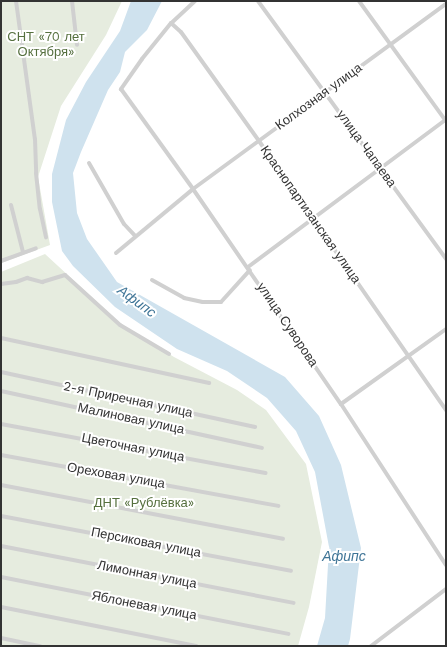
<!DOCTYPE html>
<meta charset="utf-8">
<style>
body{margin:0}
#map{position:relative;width:447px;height:647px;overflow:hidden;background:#fff;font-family:"Work Sans",sans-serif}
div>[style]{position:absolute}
.green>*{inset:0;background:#e6ecdf}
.water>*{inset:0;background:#cfe2ee}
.street>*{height:4px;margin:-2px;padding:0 2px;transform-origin:2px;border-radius:2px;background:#d0d0d0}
span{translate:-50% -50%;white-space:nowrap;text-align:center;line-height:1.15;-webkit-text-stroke:4px #fff;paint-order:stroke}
.park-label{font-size:13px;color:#56703f}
.street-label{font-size:13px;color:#333}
.water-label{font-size:14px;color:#3f7597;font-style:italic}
.frame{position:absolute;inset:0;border:2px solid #333;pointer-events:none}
</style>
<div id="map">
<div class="green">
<i style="clip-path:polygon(1px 1px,122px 1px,106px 35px,61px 106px,38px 177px,50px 245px,1px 263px)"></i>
<i style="clip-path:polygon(45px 254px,121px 324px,174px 357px,237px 390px,266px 410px,306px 464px,322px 542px,309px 607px,298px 646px,1px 646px,1px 272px)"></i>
</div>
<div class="water">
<i style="clip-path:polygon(131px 1px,162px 1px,147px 30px,125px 52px,120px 72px,108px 90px,81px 152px,73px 173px,77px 213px,87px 239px,117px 282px,285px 377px,319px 416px,341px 465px,361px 548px,350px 639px,348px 646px,317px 646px,325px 618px,329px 547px,315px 472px,296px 431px,267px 398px,227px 371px,177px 349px,115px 307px,73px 266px,62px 251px,52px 202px,52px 174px,66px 120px,86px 82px,120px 31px)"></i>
</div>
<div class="street">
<i style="left:16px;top:1px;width:139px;rotate:82.2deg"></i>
<i style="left:35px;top:139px;width:34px;rotate:88deg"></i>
<i style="left:36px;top:173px;width:36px;rotate:84deg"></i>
<i style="left:40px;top:209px;width:29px;rotate:78deg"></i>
<i style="left:72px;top:1px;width:44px;rotate:83.5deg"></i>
<i style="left:195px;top:1px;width:33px;rotate:137deg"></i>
<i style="left:171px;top:23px;width:46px;rotate:128.9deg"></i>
<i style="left:142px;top:59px;width:37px;rotate:125deg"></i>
<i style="left:121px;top:89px;width:123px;rotate:54.2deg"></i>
<i style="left:193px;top:189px;width:261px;rotate:55.5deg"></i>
<i style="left:341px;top:404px;width:192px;rotate:56.9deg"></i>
<i style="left:258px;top:1px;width:319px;rotate:53.9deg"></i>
<i style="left:359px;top:1px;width:148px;rotate:54.1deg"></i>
<i style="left:171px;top:23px;width:13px;rotate:42deg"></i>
<i style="left:181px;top:32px;width:134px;rotate:54.4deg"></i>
<i style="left:259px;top:141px;width:328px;rotate:55.2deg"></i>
<i style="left:89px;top:163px;width:70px;rotate:60.2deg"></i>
<i style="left:124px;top:224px;width:16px;rotate:47deg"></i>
<i style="left:11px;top:205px;width:49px;rotate:75.7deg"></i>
<i style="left:116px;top:253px;width:100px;rotate:-39.7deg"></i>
<i style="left:193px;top:189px;width:313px;rotate:-36.2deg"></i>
<i style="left:1px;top:261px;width:37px;rotate:-20deg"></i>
<i style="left:248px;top:267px;width:246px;rotate:-36.7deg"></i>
<i style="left:152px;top:280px;width:37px;rotate:29deg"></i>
<i style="left:184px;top:298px;width:19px;rotate:12deg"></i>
<i style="left:203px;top:302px;width:18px"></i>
<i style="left:221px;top:302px;width:43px;rotate:-47.8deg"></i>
<i style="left:1px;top:284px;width:15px;rotate:-8deg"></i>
<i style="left:16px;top:282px;width:12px;rotate:-20deg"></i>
<i style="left:27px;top:278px;width:16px;rotate:15deg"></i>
<i style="left:42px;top:282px;width:24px;rotate:-17deg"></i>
<i style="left:65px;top:275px;width:74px;rotate:42.3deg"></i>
<i style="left:120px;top:325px;width:57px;rotate:30.6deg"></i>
<i style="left:1px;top:338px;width:213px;rotate:12.2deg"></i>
<i style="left:1px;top:372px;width:260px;rotate:12.2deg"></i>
<i style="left:1px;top:391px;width:267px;rotate:12.3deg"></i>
<i style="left:341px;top:404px;width:129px;rotate:-35.5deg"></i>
<i style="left:1px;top:424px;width:269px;rotate:10.5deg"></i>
<i style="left:1px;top:455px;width:282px;rotate:10.4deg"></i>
<i style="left:1px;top:485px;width:287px;rotate:10.8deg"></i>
<i style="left:1px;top:516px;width:295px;rotate:10.7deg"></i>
<i style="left:1px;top:546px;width:298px;rotate:11deg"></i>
<i style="left:1px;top:577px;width:293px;rotate:11.2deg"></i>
<i style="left:1px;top:607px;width:199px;rotate:11.3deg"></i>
<i style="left:1px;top:638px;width:40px;rotate:12deg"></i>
<i style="left:371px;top:646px;width:94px;rotate:-37.2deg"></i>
</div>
<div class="park-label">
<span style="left:46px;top:45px">СНТ «70 лет<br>Октября»</span>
<span style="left:144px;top:503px">ДНТ «Рублёвка»</span>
</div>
<div class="street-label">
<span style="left:319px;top:97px;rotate:-36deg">Колхозная улица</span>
<span style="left:366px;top:149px;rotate:54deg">улица Чапаева</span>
<span style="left:310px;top:215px;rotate:55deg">Краснопартизанская улица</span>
<span style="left:287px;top:325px;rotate:56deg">улица Суворова</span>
<span style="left:128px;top:400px;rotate:12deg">2-я Приречная улица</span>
<span style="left:131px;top:419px;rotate:12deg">Малиновая улица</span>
<span style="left:133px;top:448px;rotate:11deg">Цветочная улица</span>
<span style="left:116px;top:476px;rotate:10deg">Ореховая улица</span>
<span style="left:146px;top:543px;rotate:11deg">Персиковая улица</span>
<span style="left:147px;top:575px;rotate:11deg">Лимонная улица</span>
<span style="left:144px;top:606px;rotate:11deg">Яблоневая улица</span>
</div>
<div class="water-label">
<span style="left:137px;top:301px;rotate:36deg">Афипс</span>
<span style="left:344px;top:556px">Афипс</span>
</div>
<div class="frame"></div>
</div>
